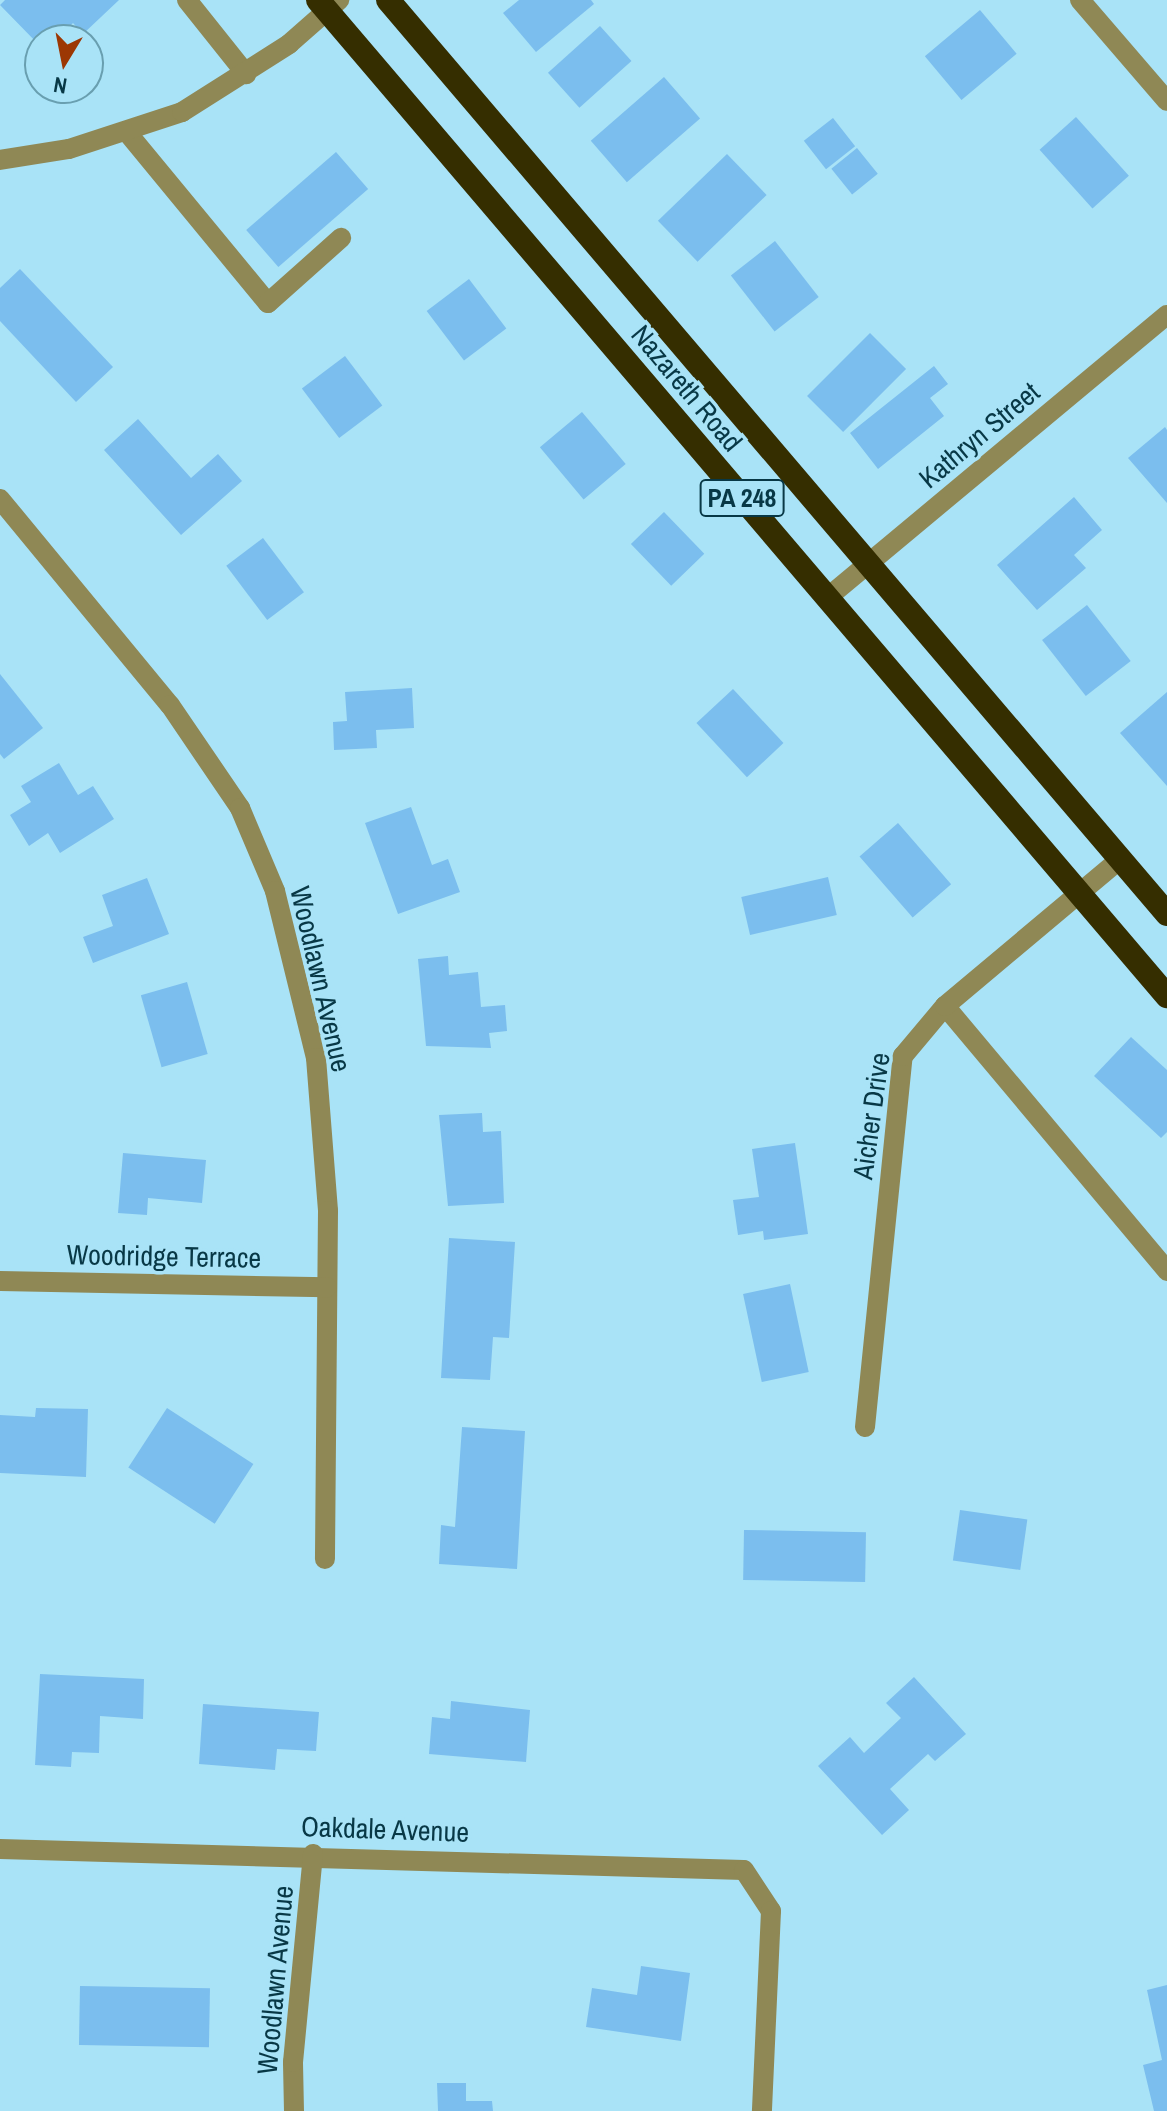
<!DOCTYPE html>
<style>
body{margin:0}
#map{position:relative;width:1167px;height:2111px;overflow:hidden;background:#a9e3f7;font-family:"Archivo Narrow",sans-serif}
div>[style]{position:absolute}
.building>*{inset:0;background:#7bbeee;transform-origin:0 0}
.minor>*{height:20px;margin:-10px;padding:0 10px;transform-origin:10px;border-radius:10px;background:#8f8855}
.highway>*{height:24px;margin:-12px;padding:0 12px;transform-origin:12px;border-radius:12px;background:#352e00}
span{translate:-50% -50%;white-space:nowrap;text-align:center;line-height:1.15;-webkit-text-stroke:7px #a9e3f7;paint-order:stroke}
.shield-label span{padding:2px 6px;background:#a9e3f7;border:2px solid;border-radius:6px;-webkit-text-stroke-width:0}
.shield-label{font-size:26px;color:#083846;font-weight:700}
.street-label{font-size:28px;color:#083846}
.north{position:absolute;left:24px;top:24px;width:80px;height:80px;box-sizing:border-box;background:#a9e3f7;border:2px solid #699fb0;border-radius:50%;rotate:190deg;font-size:22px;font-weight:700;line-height:32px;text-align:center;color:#083846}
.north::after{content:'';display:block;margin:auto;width:28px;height:36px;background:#9c3703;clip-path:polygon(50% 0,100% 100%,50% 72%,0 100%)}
</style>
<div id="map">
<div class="building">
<i style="clip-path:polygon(5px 0,119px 0,83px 34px,73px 23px,56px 40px,40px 40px,40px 46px,0 5px)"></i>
<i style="clip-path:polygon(519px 0,591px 0,594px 4px,536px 52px,503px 13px)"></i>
<i style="left:980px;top:10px;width:57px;height:72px;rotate:50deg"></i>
<i style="left:600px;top:26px;width:47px;height:70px;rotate:48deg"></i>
<i style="left:664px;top:77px;width:55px;height:97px;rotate:49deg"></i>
<i style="left:1076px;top:117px;width:79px;height:49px;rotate:48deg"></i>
<i style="left:833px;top:118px;width:36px;height:37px;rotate:52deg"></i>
<i style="left:857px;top:148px;width:33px;height:33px;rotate:51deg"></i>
<i style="left:336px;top:152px;width:49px;height:119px;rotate:49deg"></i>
<i style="left:727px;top:154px;width:57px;height:96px;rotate:46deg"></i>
<i style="left:775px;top:241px;width:71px;height:56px;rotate:52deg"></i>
<i style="clip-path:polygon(20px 269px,113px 367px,76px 402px,0 321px,0 288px)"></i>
<i style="left:469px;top:279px;width:62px;height:53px;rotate:53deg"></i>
<i style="left:870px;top:333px;width:51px;height:89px;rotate:45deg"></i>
<i style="left:345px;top:356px;width:62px;height:54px;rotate:53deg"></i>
<i style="clip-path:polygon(934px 366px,948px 384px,930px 398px,944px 416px,878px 469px,850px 433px)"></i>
<i style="left:582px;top:412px;width:68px;height:55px;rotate:50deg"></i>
<i style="clip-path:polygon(138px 419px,191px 478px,218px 454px,242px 481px,181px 535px,104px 450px)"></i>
<i style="clip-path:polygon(1165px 427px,1167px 430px,1167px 503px,1128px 458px)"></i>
<i style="clip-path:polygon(1074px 497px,1102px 530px,1074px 555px,1086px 568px,1037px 610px,997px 565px)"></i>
<i style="left:664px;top:512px;width:58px;height:46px;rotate:46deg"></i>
<i style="left:263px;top:538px;width:68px;height:46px;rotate:53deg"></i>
<i style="left:1087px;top:605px;width:71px;height:57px;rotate:52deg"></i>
<i style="clip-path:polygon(0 674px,43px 728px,4px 759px,0 754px)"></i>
<i style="clip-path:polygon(412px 688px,414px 728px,376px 730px,377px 748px,334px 750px,333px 722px,347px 721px,345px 692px)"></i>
<i style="left:733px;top:689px;width:74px;height:50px;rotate:47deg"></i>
<i style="clip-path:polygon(1167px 692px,1167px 786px,1120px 733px)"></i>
<i style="clip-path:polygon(59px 763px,78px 795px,93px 786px,114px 819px,60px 853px,48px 833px,29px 846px,10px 815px,31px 802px,21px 786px)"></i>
<i style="clip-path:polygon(411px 807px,432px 865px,448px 859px,460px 892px,398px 914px,365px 823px)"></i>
<i style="left:898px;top:823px;width:81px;height:51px;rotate:49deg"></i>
<i style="left:828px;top:877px;width:39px;height:89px;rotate:77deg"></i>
<i style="clip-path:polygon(147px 878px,169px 934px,93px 963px,83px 937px,113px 926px,102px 895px)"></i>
<i style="clip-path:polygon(448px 956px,449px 975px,478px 972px,481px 1007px,505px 1005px,507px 1031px,489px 1033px,491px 1048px,426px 1046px,418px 959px)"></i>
<i style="left:187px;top:982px;width:75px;height:48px;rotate:74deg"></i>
<i style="clip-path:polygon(1131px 1037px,1167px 1070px,1167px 1132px,1161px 1138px,1094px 1076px)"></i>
<i style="clip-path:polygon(482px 1113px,483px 1132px,501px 1131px,504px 1203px,448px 1206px,439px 1115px)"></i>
<i style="clip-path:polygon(795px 1143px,808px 1234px,764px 1240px,763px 1231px,738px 1235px,733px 1200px,759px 1197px,752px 1149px)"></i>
<i style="clip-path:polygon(123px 1153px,206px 1160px,202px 1203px,148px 1198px,147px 1215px,118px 1213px)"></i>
<i style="clip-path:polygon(449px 1238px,515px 1242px,509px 1338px,493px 1337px,490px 1380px,441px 1378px)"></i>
<i style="left:790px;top:1284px;width:90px;height:48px;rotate:78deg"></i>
<i style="clip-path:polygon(36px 1408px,88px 1409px,86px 1477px,0 1473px,0 1415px,35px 1417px)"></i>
<i style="left:167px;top:1408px;width:103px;height:71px;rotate:33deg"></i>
<i style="clip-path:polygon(462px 1427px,525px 1431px,517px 1569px,439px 1564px,441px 1525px,455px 1527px)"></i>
<i style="left:960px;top:1510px;width:68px;height:51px;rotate:8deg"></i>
<i style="left:744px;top:1530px;width:122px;height:50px;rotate:1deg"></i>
<i style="clip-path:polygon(40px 1674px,144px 1679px,143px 1719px,100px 1716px,99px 1753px,72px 1752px,71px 1767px,35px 1765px)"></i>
<i style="clip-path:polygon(914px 1677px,966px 1734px,935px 1761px,928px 1754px,890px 1789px,909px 1810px,882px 1835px,818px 1766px,850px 1737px,864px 1753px,901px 1718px,886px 1703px)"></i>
<i style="clip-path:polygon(451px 1701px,530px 1710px,526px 1762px,429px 1754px,432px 1717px,450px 1719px)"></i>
<i style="clip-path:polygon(203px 1704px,319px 1712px,316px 1751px,277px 1749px,275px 1770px,199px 1764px)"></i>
<i style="clip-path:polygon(641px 1966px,690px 1973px,681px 2041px,586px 2027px,592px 1988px,637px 1995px)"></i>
<i style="clip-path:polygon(1167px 1985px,1167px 2111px,1154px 2111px,1143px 2065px,1162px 2060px,1147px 1990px)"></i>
<i style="left:80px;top:1986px;width:130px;height:59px;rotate:1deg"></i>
<i style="clip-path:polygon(437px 2083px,466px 2083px,466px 2101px,492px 2101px,493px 2111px,438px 2111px)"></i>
</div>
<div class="minor">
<i style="left:187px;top:0;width:95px;rotate:51.4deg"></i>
<i style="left:1080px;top:0;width:133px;rotate:49.3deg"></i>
<i style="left:126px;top:131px;width:223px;rotate:50.5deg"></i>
<i style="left:268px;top:303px;width:98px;rotate:-41.7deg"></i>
<i style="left:0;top:160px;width:70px;rotate:-9.1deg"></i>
<i style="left:69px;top:149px;width:119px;rotate:-18.1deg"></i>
<i style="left:182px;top:112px;width:127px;rotate:-32.4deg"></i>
<i style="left:289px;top:44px;width:67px;rotate:-41.3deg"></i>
<i style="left:0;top:499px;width:267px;rotate:50.5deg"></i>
<i style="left:170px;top:705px;width:125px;rotate:55.8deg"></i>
<i style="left:240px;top:808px;width:90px;rotate:67.1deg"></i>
<i style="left:275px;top:891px;width:172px;rotate:76.2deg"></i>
<i style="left:316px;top:1058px;width:153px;rotate:85.5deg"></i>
<i style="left:328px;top:1211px;width:348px;rotate:90.5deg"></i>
<i style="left:827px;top:598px;width:442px;rotate:-39.8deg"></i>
<i style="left:945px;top:1006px;width:346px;rotate:50deg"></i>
<i style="left:0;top:1281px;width:327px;rotate:1.1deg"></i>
<i style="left:865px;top:1427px;width:373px;rotate:-84.2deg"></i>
<i style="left:903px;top:1056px;width:65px;rotate:-50deg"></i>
<i style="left:945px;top:1006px;width:229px;rotate:-40deg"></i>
<i style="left:0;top:1849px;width:744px;rotate:1.62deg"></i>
<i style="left:744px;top:1870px;width:49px;rotate:56.6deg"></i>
<i style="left:771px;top:1911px;width:200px;rotate:92.6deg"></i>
<i style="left:294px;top:2111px;width:49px;rotate:-91.2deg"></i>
<i style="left:293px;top:2062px;width:209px;rotate:-84.5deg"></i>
</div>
<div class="highway">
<i style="left:318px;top:0;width:1309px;rotate:49.56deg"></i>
<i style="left:388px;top:0;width:1201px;rotate:49.56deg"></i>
</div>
<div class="shield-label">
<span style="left:742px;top:498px">PA 248</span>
</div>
<div class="street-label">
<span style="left:687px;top:388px;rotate:50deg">Nazareth Road</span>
<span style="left:979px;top:435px;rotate:-40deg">Kathryn Street</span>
<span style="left:321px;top:979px;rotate:77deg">Woodlawn Avenue</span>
<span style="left:871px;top:1116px;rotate:-82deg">Aicher Drive</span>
<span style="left:164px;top:1256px;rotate:1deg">Woodridge Terrace</span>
<span style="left:385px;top:1829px;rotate:2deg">Oakdale Avenue</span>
<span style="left:275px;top:1980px;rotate:-85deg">Woodlawn Avenue</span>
</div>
<div class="north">N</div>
</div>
